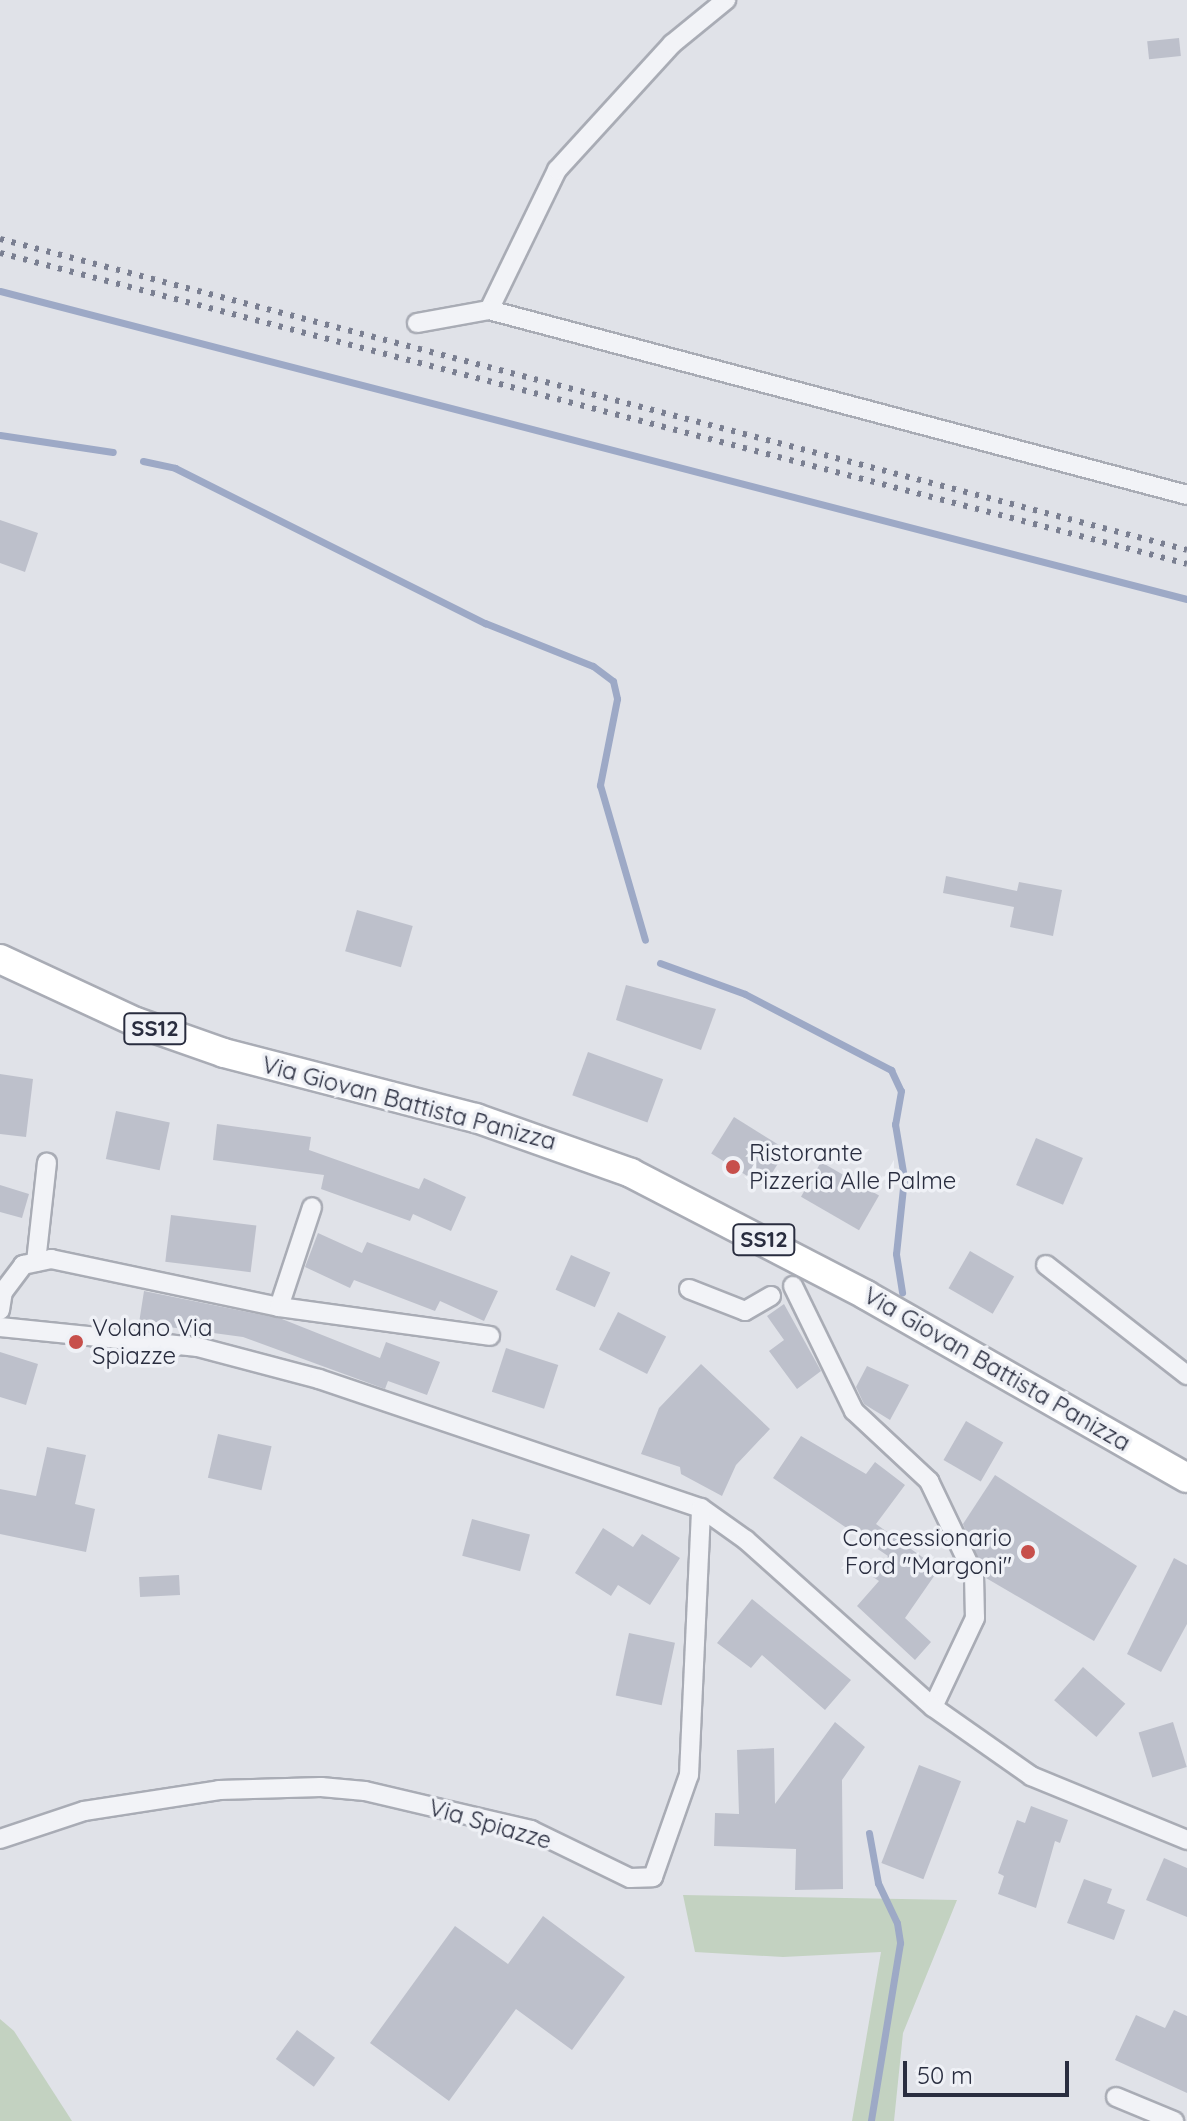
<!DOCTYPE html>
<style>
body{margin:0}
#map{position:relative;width:1187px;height:2121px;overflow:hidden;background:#e0e2e8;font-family:Quicksand,sans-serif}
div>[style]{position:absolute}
.green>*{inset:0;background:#c3d2c1}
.stream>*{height:7px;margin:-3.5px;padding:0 3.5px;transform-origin:3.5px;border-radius:3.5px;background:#9da9c6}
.building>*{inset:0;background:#bdc0cb;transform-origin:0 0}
.roads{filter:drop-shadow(2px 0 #a9acb5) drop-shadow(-2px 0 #a9acb5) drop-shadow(0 2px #a9acb5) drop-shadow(0 -2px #a9acb5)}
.minor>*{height:18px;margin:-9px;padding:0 9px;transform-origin:9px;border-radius:9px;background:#f2f3f7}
.primary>*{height:28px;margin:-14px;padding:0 14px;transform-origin:14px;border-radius:14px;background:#fff}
.rail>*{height:6px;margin-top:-3px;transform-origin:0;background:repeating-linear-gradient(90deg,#7a7f91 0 4px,transparent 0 12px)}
.dots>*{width:22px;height:22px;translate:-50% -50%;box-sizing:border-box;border:4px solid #eff1f6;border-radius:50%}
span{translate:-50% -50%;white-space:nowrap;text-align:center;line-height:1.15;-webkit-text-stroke:7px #eff1f6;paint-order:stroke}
.shield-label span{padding:2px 6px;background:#eff1f6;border:2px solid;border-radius:6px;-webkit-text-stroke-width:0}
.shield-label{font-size:22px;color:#292d3f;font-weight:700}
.street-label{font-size:24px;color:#292d3f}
.poi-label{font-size:24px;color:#292d3f}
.left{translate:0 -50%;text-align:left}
.right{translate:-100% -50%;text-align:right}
.scale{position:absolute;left:903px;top:2061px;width:166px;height:36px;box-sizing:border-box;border:4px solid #292d3f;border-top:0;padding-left:10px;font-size:24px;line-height:28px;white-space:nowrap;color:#292d3f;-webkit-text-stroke:6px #eff1f6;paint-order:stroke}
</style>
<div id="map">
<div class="green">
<i style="clip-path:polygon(683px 1895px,957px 1900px,903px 2033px,894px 2121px,852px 2121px,881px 1952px,783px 1957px,695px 1952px)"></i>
<i style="clip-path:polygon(0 2019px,14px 2031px,72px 2121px,0 2121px)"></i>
</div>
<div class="stream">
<i style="left:0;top:291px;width:1226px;rotate:14.55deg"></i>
<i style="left:0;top:435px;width:114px;rotate:8.6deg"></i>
<i style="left:143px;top:461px;width:33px;rotate:12deg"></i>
<i style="left:175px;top:468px;width:347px;rotate:26.6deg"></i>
<i style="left:485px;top:623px;width:116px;rotate:21.7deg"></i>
<i style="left:593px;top:666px;width:25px;rotate:37deg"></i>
<i style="left:613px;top:681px;width:18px;rotate:77deg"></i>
<i style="left:617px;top:699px;width:88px;rotate:101.2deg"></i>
<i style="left:600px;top:785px;width:161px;rotate:73.8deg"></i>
<i style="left:660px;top:963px;width:90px;rotate:20deg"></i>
<i style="left:745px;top:994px;width:165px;rotate:27.5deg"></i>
<i style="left:891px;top:1070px;width:23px;rotate:65deg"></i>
<i style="left:901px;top:1091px;width:34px;rotate:100deg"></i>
<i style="left:895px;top:1124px;width:55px;rotate:80.5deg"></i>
<i style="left:904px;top:1178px;width:76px;rotate:96deg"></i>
<i style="left:896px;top:1254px;width:39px;rotate:81deg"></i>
<i style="left:869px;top:1833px;width:51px;rotate:79.8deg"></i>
<i style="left:878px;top:1883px;width:44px;rotate:64.6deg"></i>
<i style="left:897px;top:1923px;width:20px;rotate:81deg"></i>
<i style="left:900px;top:1943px;width:180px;rotate:99.3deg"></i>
</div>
<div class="building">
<i style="left:1179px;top:38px;width:18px;height:32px;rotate:84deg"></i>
<i style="clip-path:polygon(0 520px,38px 533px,25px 572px,0 563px)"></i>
<i style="clip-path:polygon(946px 876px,1017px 891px,1019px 882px,1062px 890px,1053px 936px,1010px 927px,1014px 907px,943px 893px)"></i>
<i style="left:357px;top:910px;width:58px;height:43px;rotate:16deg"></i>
<i style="clip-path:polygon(626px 985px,716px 1009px,701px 1050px,616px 1020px)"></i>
<i style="left:588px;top:1052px;width:80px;height:46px;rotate:20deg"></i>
<i style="clip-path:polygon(0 1074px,33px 1079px,26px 1137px,0 1134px)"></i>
<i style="left:116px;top:1111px;width:55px;height:49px;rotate:12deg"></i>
<i style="left:734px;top:1117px;width:62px;height:43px;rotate:32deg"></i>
<i style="clip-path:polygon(217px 1124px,311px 1137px,309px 1150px,419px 1189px,424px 1178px,466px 1197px,451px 1231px,413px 1214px,410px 1221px,321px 1189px,324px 1175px,213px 1160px)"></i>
<i style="left:1036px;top:1138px;width:51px;height:51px;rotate:23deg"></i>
<i style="left:821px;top:1162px;width:67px;height:40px;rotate:30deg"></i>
<i style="clip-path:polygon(0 1185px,29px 1194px,22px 1218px,0 1212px)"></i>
<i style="left:171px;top:1215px;width:86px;height:47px;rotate:7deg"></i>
<i style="clip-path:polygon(318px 1233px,362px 1253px,367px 1242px,498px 1291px,484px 1321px,440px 1301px,435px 1311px,354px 1280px,350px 1288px,305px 1267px)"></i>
<i style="left:970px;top:1251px;width:51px;height:43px;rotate:30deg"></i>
<i style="left:571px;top:1255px;width:43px;height:38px;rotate:24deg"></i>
<i style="clip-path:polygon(144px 1291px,282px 1319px,380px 1358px,386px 1342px,440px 1362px,427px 1395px,388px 1381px,385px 1389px,243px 1337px,139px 1323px)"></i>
<i style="clip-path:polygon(784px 1304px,821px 1371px,797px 1389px,769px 1351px,784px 1340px,767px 1316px)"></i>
<i style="left:618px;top:1312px;width:54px;height:42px;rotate:27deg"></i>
<i style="left:506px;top:1348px;width:55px;height:46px;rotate:18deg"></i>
<i style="clip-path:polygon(0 1352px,38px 1364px,26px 1405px,0 1397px)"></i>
<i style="clip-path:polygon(701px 1364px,770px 1429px,736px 1465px,722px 1496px,681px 1474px,680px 1467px,641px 1454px,659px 1408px)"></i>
<i style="clip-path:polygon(867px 1366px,909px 1385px,890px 1420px,864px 1404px,856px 1387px)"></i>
<i style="left:966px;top:1421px;width:43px;height:45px;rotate:30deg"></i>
<i style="left:218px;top:1434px;width:55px;height:45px;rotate:13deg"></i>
<i style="clip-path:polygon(801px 1436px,866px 1474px,875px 1462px,905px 1485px,876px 1524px,939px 1569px,905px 1618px,931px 1642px,915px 1660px,857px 1606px,879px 1581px,873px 1577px,888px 1556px,773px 1478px)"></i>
<i style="clip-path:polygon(47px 1447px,86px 1455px,75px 1504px,95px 1509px,86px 1552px,0 1534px,0 1489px,36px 1496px)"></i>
<i style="clip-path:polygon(995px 1475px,1137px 1566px,1094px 1641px,986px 1578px,963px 1524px)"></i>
<i style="left:472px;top:1519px;width:60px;height:38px;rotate:15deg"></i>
<i style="clip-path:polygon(603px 1528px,633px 1547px,642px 1534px,680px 1558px,650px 1605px,618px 1585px,611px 1596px,575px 1573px)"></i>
<i style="clip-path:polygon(1174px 1558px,1187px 1565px,1187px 1624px,1161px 1672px,1127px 1654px)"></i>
<i style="left:179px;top:1575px;width:20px;height:40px;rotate:87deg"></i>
<i style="clip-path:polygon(752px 1599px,851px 1680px,825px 1710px,762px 1655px,751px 1668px,717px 1643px)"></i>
<i style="left:629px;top:1633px;width:47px;height:64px;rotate:12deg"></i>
<i style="left:1083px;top:1667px;width:56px;height:44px;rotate:41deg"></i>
<i style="clip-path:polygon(835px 1722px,865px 1747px,842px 1780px,843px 1889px,795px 1890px,796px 1849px,714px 1846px,715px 1813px,739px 1814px,737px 1750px,774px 1748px,775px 1804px)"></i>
<i style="left:1173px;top:1722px;width:47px;height:36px;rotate:73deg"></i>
<i style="left:919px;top:1765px;width:45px;height:105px;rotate:21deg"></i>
<i style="clip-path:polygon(1031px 1806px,1068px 1820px,1060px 1843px,1055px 1841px,1036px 1908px,998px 1894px,1004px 1876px,998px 1873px,1017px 1820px,1025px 1823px)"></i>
<i style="clip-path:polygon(1164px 1858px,1187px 1868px,1187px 1917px,1146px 1900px)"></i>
<i style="clip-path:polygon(1084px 1879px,1112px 1889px,1107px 1903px,1125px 1910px,1114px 1940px,1067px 1923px)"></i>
<i style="clip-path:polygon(543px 1916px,625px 1977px,572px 2050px,516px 2009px,449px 2101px,370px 2043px,455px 1926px,508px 1964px)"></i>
<i style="clip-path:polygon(1174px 2010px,1187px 2016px,1187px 2093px,1115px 2060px,1136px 2015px,1165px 2028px)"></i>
<i style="left:297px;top:2030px;width:47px;height:36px;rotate:36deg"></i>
</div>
<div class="roads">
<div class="minor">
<i style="left:489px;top:310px;width:156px;rotate:-64.1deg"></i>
<i style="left:557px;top:170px;width:171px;rotate:-47.6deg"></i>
<i style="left:672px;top:44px;width:70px;rotate:-39.2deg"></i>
<i style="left:417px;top:323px;width:73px;rotate:-10.2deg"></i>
<i style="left:489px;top:310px;width:722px;rotate:14.84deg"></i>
<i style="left:36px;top:1262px;width:100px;rotate:-83.7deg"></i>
<i style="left:1046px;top:1265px;width:179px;rotate:38deg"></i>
<i style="left:793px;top:1286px;width:139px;rotate:64deg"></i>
<i style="left:854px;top:1411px;width:103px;rotate:43deg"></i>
<i style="left:929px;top:1481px;width:104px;rotate:64.4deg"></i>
<i style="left:974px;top:1575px;width:43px;rotate:88.7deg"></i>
<i style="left:975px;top:1618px;width:98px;rotate:115.3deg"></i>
<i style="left:689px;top:1289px;width:60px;rotate:21.4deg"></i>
<i style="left:745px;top:1311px;width:30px;rotate:-30deg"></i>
<i style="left:279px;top:1307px;width:105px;rotate:-71.7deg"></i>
<i style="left:0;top:1310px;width:18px;rotate:-81deg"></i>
<i style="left:3px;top:1292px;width:34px;rotate:-53deg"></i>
<i style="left:23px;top:1265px;width:29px;rotate:-12deg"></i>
<i style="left:51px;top:1259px;width:233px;rotate:11.9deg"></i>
<i style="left:279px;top:1307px;width:213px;rotate:7.8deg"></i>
<i style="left:0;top:1327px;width:199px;rotate:5.8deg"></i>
<i style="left:198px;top:1347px;width:125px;rotate:14.8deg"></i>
<i style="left:319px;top:1379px;width:403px;rotate:18.7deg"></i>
<i style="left:701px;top:1508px;width:55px;rotate:35.4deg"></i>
<i style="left:746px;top:1540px;width:251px;rotate:41.8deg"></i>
<i style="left:933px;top:1707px;width:120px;rotate:35.1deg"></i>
<i style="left:1031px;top:1776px;width:169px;rotate:22.3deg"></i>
<i style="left:0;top:1839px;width:89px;rotate:-18.4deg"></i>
<i style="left:84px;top:1811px;width:137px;rotate:-8.8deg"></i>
<i style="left:219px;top:1790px;width:102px;rotate:-1.7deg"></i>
<i style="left:321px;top:1787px;width:44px;rotate:5.2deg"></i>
<i style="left:365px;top:1791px;width:171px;rotate:13.2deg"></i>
<i style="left:531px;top:1830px;width:110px;rotate:25.9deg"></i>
<i style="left:630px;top:1878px;width:23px;rotate:-2deg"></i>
<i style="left:653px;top:1877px;width:108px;rotate:-70.6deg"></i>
<i style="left:689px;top:1775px;width:267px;rotate:-87.4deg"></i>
<i style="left:1116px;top:2097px;width:63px;rotate:22.5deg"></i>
</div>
<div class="primary">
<i style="left:0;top:959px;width:150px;rotate:24.9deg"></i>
<i style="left:136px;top:1022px;width:93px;rotate:19.4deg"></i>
<i style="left:224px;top:1053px;width:260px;rotate:14.5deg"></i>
<i style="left:476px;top:1118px;width:164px;rotate:19.5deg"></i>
<i style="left:631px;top:1173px;width:265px;rotate:27.4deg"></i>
<i style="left:866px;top:1295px;width:369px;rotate:29.7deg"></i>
</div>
</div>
<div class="rail">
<i style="left:0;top:239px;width:1227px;rotate:14.68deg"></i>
<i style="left:0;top:253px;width:1227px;rotate:14.68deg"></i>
</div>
<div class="dots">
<i style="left:733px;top:1167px;background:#c74f4b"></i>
<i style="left:76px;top:1342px;background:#c74f4b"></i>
<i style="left:1028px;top:1552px;background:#c74f4b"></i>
</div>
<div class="shield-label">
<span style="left:155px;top:1029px">SS12</span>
<span style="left:764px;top:1240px">SS12</span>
</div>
<div class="street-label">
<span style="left:409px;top:1103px;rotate:15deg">Via Giovan Battista Panizza</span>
<span style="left:997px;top:1369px;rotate:30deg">Via Giovan Battista Panizza</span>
<span style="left:490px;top:1824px;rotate:16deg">Via Spiazze</span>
</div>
<div class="poi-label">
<span class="left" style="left:749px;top:1167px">Ristorante<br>Pizzeria Alle Palme</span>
<span class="left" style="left:92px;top:1342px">Volano Via<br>Spiazze</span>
<span class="right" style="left:1012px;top:1552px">Concessionario<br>Ford "Margoni"</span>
</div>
<div class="scale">50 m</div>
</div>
